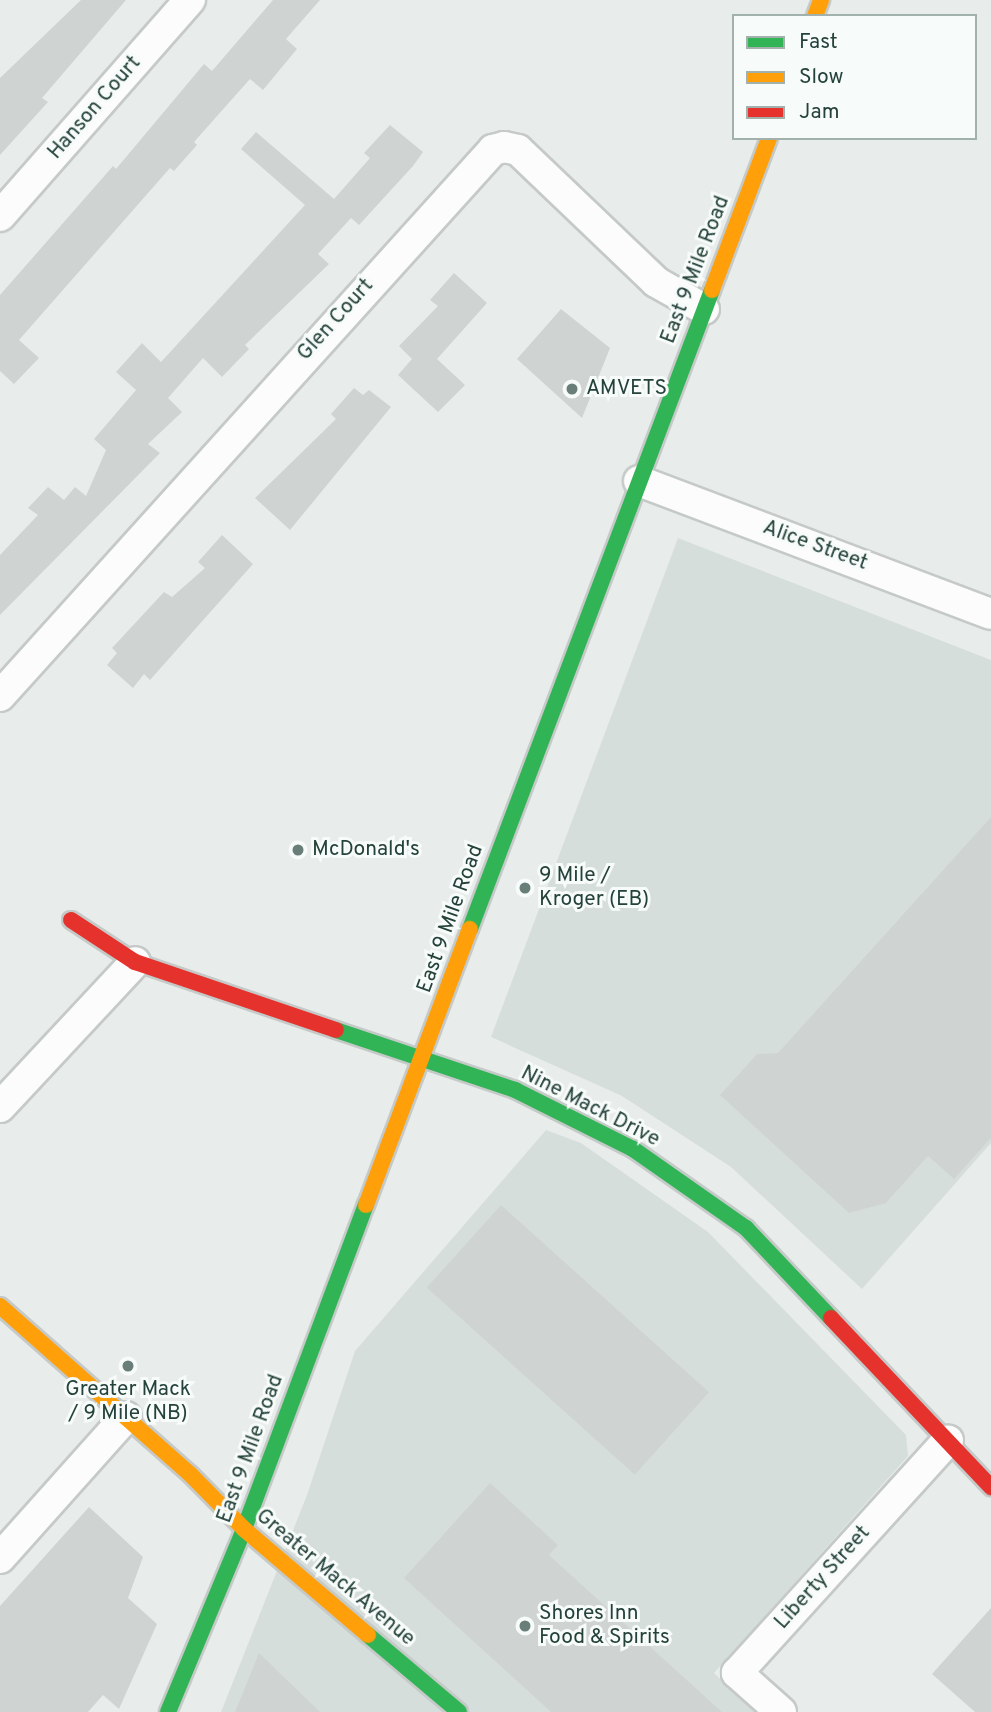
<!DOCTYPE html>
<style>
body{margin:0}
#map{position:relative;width:991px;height:1712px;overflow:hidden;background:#e8edeb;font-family:Overpass,sans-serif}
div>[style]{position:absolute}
.built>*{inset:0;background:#d6dedb}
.building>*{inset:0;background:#cfd4d2;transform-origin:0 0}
.roads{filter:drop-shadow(2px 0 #c5cac8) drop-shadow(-2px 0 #c5cac8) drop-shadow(0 2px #c5cac8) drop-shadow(0 -2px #c5cac8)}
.street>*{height:30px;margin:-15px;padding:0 15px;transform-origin:15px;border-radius:15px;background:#fcfcfc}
.fast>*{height:16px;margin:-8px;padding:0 8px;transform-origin:8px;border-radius:8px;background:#30b455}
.slow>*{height:16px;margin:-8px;padding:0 8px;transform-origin:8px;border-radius:8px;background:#ff9f0a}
.jam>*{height:16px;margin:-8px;padding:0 8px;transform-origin:8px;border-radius:8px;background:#e5322d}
.dots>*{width:19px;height:19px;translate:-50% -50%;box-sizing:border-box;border:4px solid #f7fbf9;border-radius:50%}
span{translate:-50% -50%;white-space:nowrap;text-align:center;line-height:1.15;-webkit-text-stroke:6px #f7fbf9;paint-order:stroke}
.street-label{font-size:21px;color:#24423a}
.poi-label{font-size:21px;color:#24423a}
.left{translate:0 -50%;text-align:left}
.legend{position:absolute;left:732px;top:14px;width:245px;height:126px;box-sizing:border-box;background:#f7fbf9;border:2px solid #a3b1ad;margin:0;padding:9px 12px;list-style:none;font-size:21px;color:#24423a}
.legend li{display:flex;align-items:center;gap:14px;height:35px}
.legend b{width:35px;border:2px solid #a3b1ad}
</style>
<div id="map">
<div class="built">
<i style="clip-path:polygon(678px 538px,991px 660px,991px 1143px,862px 1289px,731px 1167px,622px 1096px,491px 1037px)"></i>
<i style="clip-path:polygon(546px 1130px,581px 1143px,708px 1232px,906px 1435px,908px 1456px,714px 1673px,755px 1712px,221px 1712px,307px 1495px,355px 1351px)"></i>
</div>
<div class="building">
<i style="clip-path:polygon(81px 0,126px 0,42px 98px,48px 102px,0 155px,0 78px)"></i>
<i style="clip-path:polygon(273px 0,320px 0,286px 39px,297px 49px,263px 90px,250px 79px,194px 142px,197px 145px,174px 171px,170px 168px,19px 340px,39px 358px,14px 384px,0 371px,0 295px,113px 166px,116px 169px,204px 64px,212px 71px)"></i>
<i style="clip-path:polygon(390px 125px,423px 152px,413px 166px,359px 225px,351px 218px,318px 254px,329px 264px,245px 345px,249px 349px,222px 377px,203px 358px,168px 398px,182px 412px,148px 444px,160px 453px,0 615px,0 555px,38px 515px,28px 508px,48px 487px,64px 500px,75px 487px,86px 496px,106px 450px,94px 439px,136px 390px,116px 372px,142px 343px,161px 362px,305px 205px,241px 149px,256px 132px,334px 199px,370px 158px,364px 153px)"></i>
<i style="clip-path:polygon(454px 273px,487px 303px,437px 359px,465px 385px,438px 412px,398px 375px,412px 359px,399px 346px,438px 306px,430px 300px)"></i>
<i style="clip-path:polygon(561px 309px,610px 348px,582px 418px,517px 359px)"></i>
<i style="clip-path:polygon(354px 388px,363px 395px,369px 390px,391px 407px,290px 530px,255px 498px,336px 419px,331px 414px)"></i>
<i style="clip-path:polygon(222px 535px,253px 564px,150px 680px,144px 674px,133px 688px,107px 665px,117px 653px,112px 648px,164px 592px,172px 597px,205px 568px,198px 562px)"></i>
<i style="clip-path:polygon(991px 817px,991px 1138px,954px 1179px,928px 1156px,886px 1203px,849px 1213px,720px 1095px,757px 1054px,778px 1053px)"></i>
<i style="left:501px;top:1205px;width:280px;height:111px;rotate:42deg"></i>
<i style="clip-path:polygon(490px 1483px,558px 1545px,549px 1555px,722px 1712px,551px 1712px,404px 1578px)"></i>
<i style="clip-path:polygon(89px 1507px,143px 1557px,128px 1598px,157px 1624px,119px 1709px,103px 1695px,88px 1712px,0 1712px,0 1606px)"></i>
<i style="clip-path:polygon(991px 1608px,991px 1712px,975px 1712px,932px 1674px)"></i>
<i style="clip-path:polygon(259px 1653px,320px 1712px,235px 1712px)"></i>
</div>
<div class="roads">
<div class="street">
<i style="left:0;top:216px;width:288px;rotate:-48.7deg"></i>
<i style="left:639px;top:481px;width:376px;rotate:20.7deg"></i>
<i style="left:0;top:696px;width:736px;rotate:-47.92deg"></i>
<i style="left:493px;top:150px;width:11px;rotate:-15deg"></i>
<i style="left:504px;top:147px;width:14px;rotate:12deg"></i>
<i style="left:518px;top:150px;width:191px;rotate:43.7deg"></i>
<i style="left:656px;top:282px;width:55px;rotate:29.4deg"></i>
<i style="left:0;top:1107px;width:198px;rotate:-47deg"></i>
<i style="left:0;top:1558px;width:189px;rotate:-48.2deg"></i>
<i style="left:781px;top:1712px;width:59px;rotate:-138.4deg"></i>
<i style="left:737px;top:1673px;width:314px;rotate:-47.8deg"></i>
</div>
<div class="fast">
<i style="left:470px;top:929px;width:683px;rotate:-69.26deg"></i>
<i style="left:336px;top:1030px;width:189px;rotate:18.5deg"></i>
<i style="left:515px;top:1090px;width:132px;rotate:26.6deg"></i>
<i style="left:633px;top:1149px;width:138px;rotate:35deg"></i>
<i style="left:746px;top:1228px;width:124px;rotate:46.6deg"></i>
<i style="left:368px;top:1635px;width:119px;rotate:40.2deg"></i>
<i style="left:168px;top:1712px;width:198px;rotate:-67.4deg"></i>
<i style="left:244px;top:1529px;width:346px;rotate:-69.4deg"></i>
</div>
<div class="slow">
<i style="left:815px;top:16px;width:17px;rotate:-69deg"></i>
<i style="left:712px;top:290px;width:162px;rotate:-69.4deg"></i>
<i style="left:366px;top:1205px;width:295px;rotate:-69.4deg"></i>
<i style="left:0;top:1306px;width:255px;rotate:41.5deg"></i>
<i style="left:191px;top:1475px;width:76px;rotate:45.5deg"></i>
<i style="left:244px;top:1529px;width:163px;rotate:40.5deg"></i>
</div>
<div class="jam">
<i style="left:71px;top:920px;width:77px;rotate:33.3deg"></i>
<i style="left:135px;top:962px;width:212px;rotate:18.7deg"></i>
<i style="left:831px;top:1318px;width:233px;rotate:46.6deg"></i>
</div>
</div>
<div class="dots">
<i style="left:572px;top:389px;background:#697e78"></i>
<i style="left:298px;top:850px;background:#697e78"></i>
<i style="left:525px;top:888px;background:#697e78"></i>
<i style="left:128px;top:1366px;background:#697e78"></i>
<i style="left:525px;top:1626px;background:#697e78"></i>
</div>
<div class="street-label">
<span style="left:95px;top:108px;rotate:-49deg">Hanson Court</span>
<span style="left:696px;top:270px;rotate:-69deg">East 9 Mile Road</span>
<span style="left:336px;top:320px;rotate:-48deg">Glen Court</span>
<span style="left:815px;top:546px;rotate:20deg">Alice Street</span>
<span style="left:451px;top:919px;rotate:-70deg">East 9 Mile Road</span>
<span style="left:590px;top:1107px;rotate:27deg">Nine Mack Drive</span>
<span style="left:251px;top:1449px;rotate:-70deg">East 9 Mile Road</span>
<span style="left:335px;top:1578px;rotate:40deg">Greater Mack Avenue</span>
<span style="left:823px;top:1578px;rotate:-48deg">Liberty Street</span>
</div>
<div class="poi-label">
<span class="left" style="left:586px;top:389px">AMVETS</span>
<span class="left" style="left:312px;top:850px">McDonald's</span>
<span class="left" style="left:539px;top:888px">9 Mile /<br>Kroger (EB)</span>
<span style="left:128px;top:1402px">Greater Mack<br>/ 9 Mile (NB)</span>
<span class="left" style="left:539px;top:1626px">Shores Inn<br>Food &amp; Spirits</span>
</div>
<ul class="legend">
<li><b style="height:9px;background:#30b455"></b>Fast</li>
<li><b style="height:9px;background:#ff9f0a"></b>Slow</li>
<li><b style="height:9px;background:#e5322d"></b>Jam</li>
</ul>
</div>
